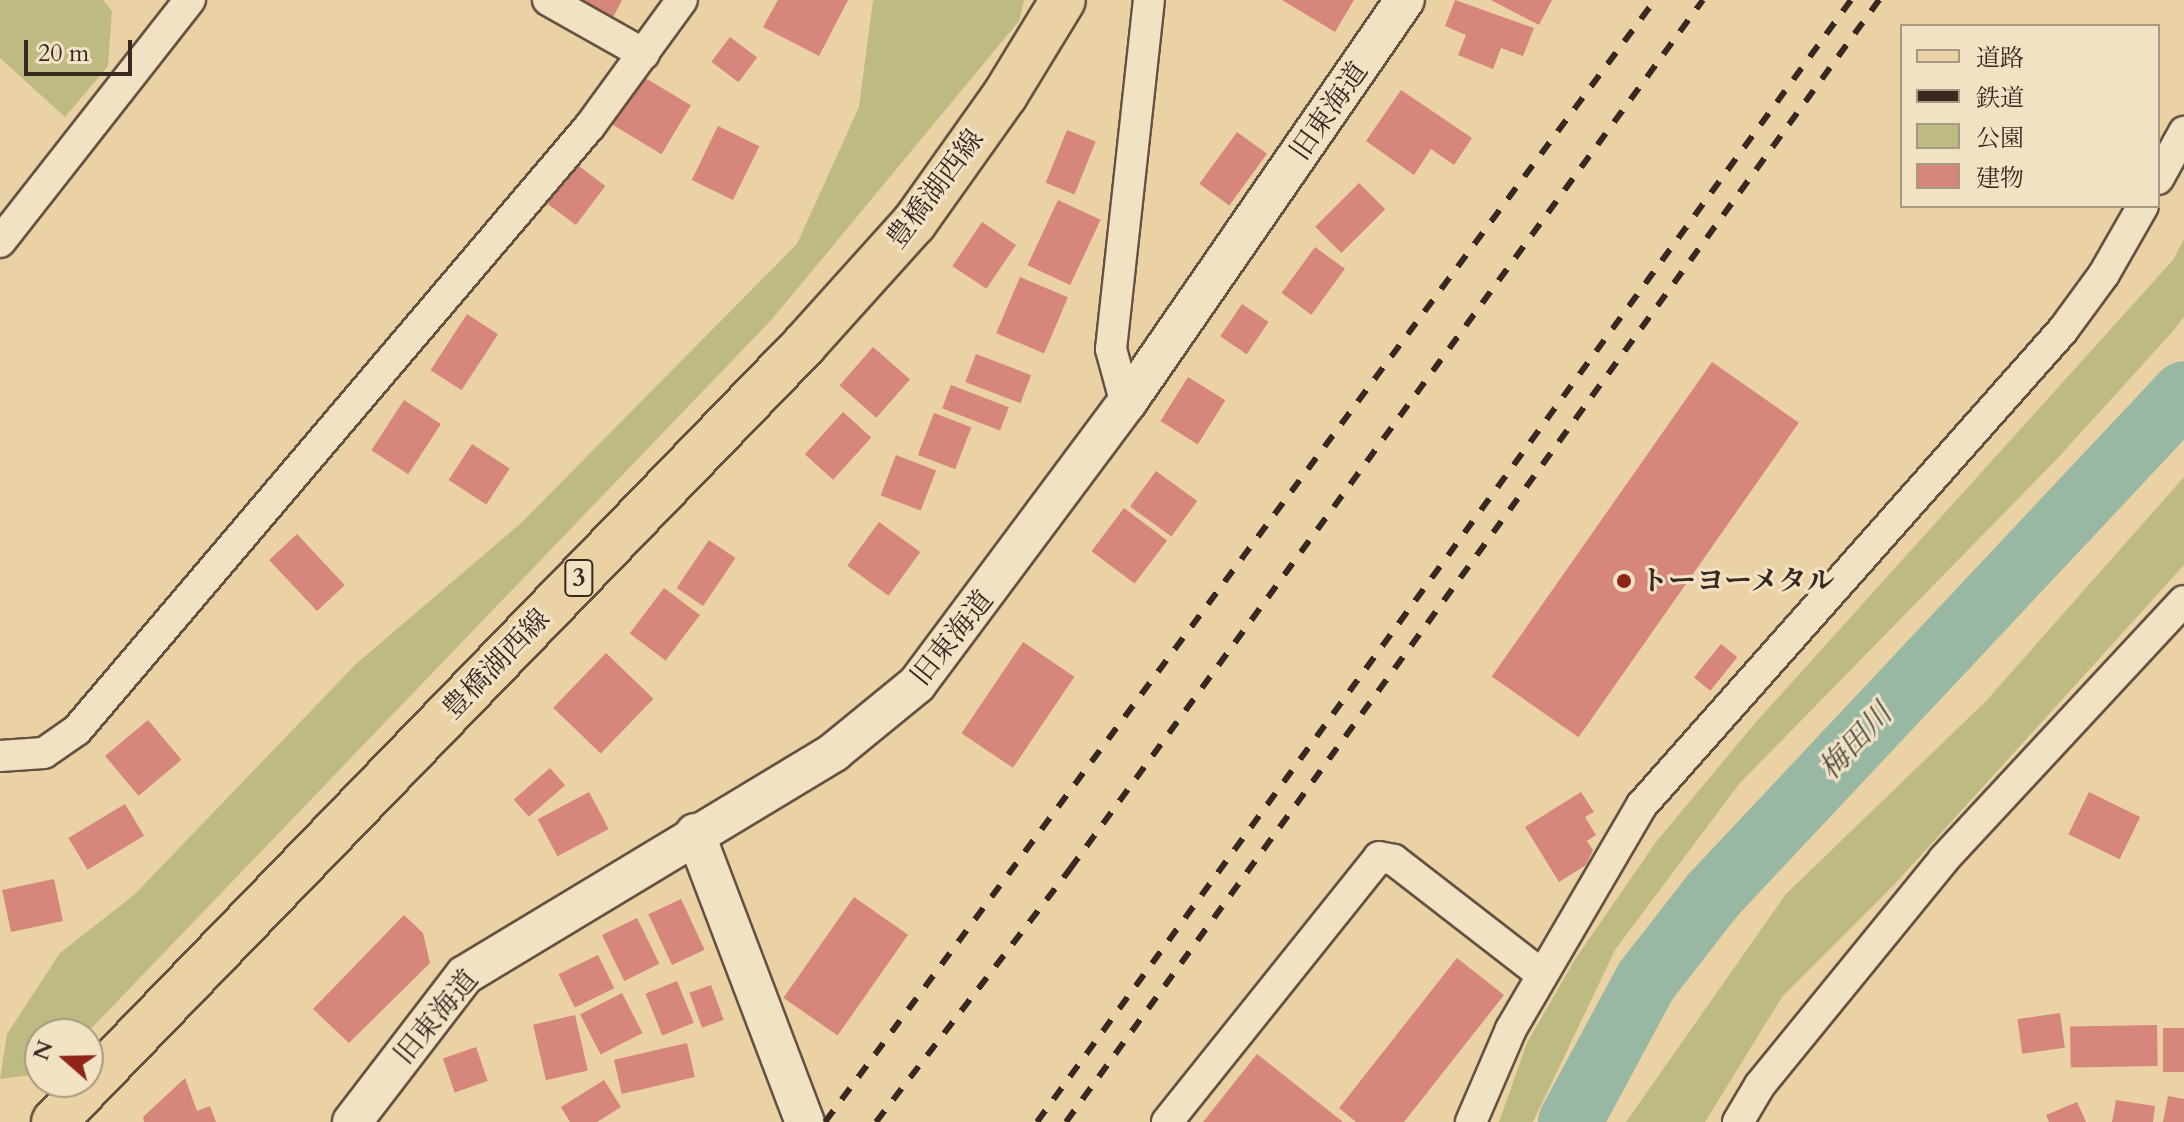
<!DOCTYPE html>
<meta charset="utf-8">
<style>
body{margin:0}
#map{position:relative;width:2184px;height:1122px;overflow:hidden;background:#ebd2a5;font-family:Cardo,"Noto Serif JP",serif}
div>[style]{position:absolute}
.green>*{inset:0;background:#bdba82}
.river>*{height:64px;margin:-32px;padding:0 32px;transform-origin:32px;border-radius:32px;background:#99b8a4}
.building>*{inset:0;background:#d6867b;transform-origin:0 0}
.roads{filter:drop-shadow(2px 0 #645243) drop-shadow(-2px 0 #645243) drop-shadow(0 2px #645243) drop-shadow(0 -2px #645243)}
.minor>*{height:30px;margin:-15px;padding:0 15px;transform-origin:15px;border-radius:15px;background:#f2e2c4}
.tertiary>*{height:38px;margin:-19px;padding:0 19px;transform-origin:19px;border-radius:19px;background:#f2e2c4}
.primary>*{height:44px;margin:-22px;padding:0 22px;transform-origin:22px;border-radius:22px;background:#ebd2a5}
.rail>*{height:6px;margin-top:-3px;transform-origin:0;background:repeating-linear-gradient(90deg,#372822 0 14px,transparent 0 28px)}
.dots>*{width:22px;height:22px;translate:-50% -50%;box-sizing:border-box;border:4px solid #f2e2c4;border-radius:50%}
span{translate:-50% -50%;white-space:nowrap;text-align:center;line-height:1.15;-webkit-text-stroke:6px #f2e2c4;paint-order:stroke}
.shield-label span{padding:2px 6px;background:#f2e2c4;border:2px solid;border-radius:6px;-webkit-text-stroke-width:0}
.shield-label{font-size:26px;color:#372822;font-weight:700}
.street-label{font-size:28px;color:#372822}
.poi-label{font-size:28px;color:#372822;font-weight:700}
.left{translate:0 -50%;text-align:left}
.water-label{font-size:30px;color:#504c42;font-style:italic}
.legend{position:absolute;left:1900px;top:24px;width:260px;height:184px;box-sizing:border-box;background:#f2e2c4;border:2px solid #a79883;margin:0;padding:10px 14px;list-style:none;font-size:24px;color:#372822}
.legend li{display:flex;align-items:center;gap:16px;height:40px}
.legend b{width:40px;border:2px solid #a79883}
.north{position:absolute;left:24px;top:1018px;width:80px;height:80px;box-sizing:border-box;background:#f2e2c4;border:2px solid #a79883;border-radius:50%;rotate:290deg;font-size:22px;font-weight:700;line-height:32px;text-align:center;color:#372822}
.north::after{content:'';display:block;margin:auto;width:28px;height:36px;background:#8f2418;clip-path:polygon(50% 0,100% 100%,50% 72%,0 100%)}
.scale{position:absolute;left:24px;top:40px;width:108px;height:36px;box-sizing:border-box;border:4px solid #372822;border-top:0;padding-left:10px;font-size:24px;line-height:28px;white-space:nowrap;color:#372822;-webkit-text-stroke:6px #f2e2c4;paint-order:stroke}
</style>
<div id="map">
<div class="green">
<i style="clip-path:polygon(0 0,103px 0,112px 11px,108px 66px,65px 117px,0 58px)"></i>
<i style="clip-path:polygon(873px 0,1024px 0,1019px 21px,773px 318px,86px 1034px,40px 1034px,40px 1074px,0 1079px,7px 1034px,60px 953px,134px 895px,356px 664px,521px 523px,797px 244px,859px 107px)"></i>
<i style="clip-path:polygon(2184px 239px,2184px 317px,2174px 330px,2056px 460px,1739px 784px,1615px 950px,1533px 1122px,1499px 1122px,1527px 1043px,1574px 961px,1656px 842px,1756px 722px,2173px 260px)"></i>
<i style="clip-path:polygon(2184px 477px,2184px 565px,1893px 886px,1782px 997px,1705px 1122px,1626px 1122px,1786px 894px,1986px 701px)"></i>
</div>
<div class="river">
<i style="left:1570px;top:1122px;width:160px;rotate:-61.7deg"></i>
<i style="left:1646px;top:981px;width:109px;rotate:-52.1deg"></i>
<i style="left:1713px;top:895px;width:688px;rotate:-46.82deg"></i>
</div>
<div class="building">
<i style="clip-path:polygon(573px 0,622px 0,609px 25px)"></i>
<i style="clip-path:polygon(778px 0,848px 0,819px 56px,763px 27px)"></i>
<i style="clip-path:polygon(1282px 0,1354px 0,1335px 32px)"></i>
<i style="clip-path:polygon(1455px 0,1534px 28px,1523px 56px,1501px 48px,1493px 69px,1458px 55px,1466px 35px,1445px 26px)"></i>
<i style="clip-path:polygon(1491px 0,1552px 0,1539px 25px)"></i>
<i style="left:730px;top:37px;width:34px;height:31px;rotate:37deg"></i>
<i style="left:642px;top:76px;width:57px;height:57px;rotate:31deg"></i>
<i style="clip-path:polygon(1401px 90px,1472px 138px,1454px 165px,1431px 149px,1414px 175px,1366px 141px)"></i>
<i style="left:718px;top:126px;width:46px;height:60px;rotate:26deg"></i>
<i style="left:1067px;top:130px;width:31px;height:57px;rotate:22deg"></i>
<i style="left:1237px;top:132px;width:37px;height:64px;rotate:36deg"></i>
<i style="left:571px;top:160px;width:43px;height:49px;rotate:37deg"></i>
<i style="left:1359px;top:183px;width:37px;height:62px;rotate:45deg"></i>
<i style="left:1058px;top:200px;width:47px;height:72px;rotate:25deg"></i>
<i style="left:982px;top:222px;width:41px;height:53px;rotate:34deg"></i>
<i style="left:1315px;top:247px;width:37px;height:57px;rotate:36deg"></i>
<i style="left:1020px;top:277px;width:52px;height:61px;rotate:23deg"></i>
<i style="left:1242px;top:304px;width:32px;height:39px;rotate:34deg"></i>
<i style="left:467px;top:314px;width:37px;height:67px;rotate:33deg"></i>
<i style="left:873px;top:347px;width:49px;height:51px;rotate:41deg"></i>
<i style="left:976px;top:354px;width:59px;height:30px;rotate:21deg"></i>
<i style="left:1712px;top:362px;width:106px;height:384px;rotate:35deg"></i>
<i style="left:1188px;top:377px;width:44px;height:52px;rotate:32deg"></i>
<i style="left:951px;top:385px;width:62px;height:25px;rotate:21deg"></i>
<i style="left:404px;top:400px;width:44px;height:60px;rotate:33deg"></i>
<i style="left:843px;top:412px;width:38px;height:57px;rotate:42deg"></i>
<i style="left:934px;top:413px;width:40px;height:45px;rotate:21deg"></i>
<i style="left:472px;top:444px;width:45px;height:43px;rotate:33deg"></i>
<i style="left:896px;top:455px;width:43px;height:43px;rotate:21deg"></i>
<i style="left:1156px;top:471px;width:51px;height:44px;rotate:36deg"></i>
<i style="left:1124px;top:508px;width:54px;height:54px;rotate:37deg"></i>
<i style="left:879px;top:522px;width:51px;height:54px;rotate:36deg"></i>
<i style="left:297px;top:534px;width:70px;height:38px;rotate:47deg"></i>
<i style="left:709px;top:540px;width:32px;height:58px;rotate:34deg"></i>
<i style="left:664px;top:588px;width:45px;height:57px;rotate:37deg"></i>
<i style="left:1023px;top:642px;width:62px;height:110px;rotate:34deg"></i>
<i style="left:1721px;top:644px;width:21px;height:43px;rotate:39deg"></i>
<i style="left:606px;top:653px;width:66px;height:76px;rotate:44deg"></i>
<i style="left:148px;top:720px;width:52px;height:56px;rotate:50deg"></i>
<i style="left:550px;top:768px;width:23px;height:48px;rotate:49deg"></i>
<i style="left:589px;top:792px;width:42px;height:58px;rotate:62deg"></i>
<i style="clip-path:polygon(1581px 792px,1594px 812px,1585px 817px,1596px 835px,1587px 841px,1593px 850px,1586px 865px,1559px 882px,1525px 827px)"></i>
<i style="left:2089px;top:792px;width:57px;height:47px;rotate:26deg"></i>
<i style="left:125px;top:804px;width:37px;height:66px;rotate:59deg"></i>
<i style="left:54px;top:879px;width:43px;height:53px;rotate:78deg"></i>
<i style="left:854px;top:897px;width:66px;height:123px;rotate:35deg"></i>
<i style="left:681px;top:899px;width:56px;height:36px;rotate:65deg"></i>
<i style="clip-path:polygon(404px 915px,423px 933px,430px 963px,349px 1043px,313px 1009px)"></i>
<i style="left:637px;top:918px;width:51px;height:39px;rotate:64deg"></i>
<i style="left:598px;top:955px;width:37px;height:44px;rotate:64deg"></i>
<i style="clip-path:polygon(1457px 958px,1504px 995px,1404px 1122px,1356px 1122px,1339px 1108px)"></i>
<i style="left:677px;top:981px;width:45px;height:34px;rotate:68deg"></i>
<i style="left:711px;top:985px;width:37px;height:23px;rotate:70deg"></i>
<i style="left:622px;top:993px;width:45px;height:47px;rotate:63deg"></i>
<i style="left:2060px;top:1013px;width:35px;height:43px;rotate:82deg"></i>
<i style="left:575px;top:1015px;width:57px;height:43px;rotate:77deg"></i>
<i style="left:2157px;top:1025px;width:41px;height:87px;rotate:89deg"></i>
<i style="left:2184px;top:1028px;width:44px;height:21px;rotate:90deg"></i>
<i style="left:687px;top:1043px;width:35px;height:75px;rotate:77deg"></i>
<i style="left:476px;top:1047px;width:36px;height:35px;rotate:71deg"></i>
<i style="clip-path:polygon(1257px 1054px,1343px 1122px,1203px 1122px)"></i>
<i style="clip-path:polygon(185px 1078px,197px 1111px,210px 1106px,216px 1122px,144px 1122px,143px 1117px)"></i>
<i style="clip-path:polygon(604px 1080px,621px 1107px,597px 1122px,570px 1122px,561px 1107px)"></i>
<i style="clip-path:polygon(2168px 1096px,2184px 1099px,2184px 1122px,2163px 1122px)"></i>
<i style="clip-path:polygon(2116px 1100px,2155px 1106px,2153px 1122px,2112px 1122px)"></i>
<i style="clip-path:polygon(2077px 1102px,2086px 1122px,2049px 1122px,2046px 1115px)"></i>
</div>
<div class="roads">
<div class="minor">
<i style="left:548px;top:0;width:110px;rotate:29.4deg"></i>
<i style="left:2158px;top:179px;width:54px;rotate:-61deg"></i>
<i style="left:0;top:242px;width:308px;rotate:-51.9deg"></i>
<i style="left:1126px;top:404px;width:57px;rotate:-105.3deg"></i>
<i style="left:1111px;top:349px;width:351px;rotate:-83.8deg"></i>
<i style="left:0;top:756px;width:44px;rotate:-3.9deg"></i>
<i style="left:44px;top:753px;width:40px;rotate:-34.9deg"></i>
<i style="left:77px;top:730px;width:792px;rotate:-49.66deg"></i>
<i style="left:590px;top:126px;width:156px;rotate:-53.9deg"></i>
<i style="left:1167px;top:1122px;width:339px;rotate:-51.3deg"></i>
<i style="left:1379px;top:857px;width:15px;rotate:11deg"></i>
<i style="left:1394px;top:860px;width:186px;rotate:37.8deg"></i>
<i style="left:1471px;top:1122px;width:101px;rotate:-66.7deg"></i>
<i style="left:1511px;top:1029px;width:259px;rotate:-59.7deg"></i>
<i style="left:1642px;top:805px;width:635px;rotate:-48.45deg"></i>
<i style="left:2063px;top:330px;width:69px;rotate:-53.8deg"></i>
<i style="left:2104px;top:274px;width:78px;rotate:-60.2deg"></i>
<i style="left:1738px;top:1122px;width:43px;rotate:-59.3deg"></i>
<i style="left:1760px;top:1085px;width:291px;rotate:-50.8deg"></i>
<i style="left:1944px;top:859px;width:352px;rotate:-47.1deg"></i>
</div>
<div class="tertiary">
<i style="left:695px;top:833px;width:309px;rotate:69.2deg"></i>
<i style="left:352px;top:1122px;width:185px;rotate:-52.5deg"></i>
<i style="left:465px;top:975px;width:431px;rotate:-31.1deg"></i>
<i style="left:834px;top:752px;width:107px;rotate:-39.3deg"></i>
<i style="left:917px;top:684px;width:349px;rotate:-53.3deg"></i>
<i style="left:1126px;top:404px;width:491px;rotate:-55.4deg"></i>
</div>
<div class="primary">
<i style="left:54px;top:1122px;width:1080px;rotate:-46.01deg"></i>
<i style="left:804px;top:345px;width:164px;rotate:-48deg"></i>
<i style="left:914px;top:223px;width:157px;rotate:-54.6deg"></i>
<i style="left:1005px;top:95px;width:111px;rotate:-58.6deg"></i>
</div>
</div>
<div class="rail">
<i style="left:825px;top:1122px;width:1396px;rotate:-53.51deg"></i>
<i style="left:876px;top:1122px;width:319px;rotate:-52.5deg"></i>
<i style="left:1070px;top:869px;width:1075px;rotate:-53.93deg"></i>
<i style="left:1037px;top:1122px;width:1386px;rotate:-54.04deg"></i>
<i style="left:1066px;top:1122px;width:1386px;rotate:-54.07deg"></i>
</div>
<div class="dots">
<i style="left:1624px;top:581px;background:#8f2418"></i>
</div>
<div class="shield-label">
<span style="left:579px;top:578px">3</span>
</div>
<div class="street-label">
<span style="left:1329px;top:111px;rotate:-55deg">旧東海道</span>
<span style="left:935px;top:189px;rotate:-53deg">豊橋湖西線</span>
<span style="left:952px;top:638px;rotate:-51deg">旧東海道</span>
<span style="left:496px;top:664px;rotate:-46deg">豊橋湖西線</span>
<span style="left:436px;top:1017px;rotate:-50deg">旧東海道</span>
</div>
<div class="poi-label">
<span class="left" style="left:1640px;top:581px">トーヨーメタル</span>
</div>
<div class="water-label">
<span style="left:1856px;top:742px;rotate:-47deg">梅田川</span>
</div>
<ul class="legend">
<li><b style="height:10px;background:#ebd2a5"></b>道路</li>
<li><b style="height:10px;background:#372822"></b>鉄道</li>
<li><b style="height:22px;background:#bdba82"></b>公園</li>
<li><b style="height:22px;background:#d6867b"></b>建物</li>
</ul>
<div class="north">N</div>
<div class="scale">20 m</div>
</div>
